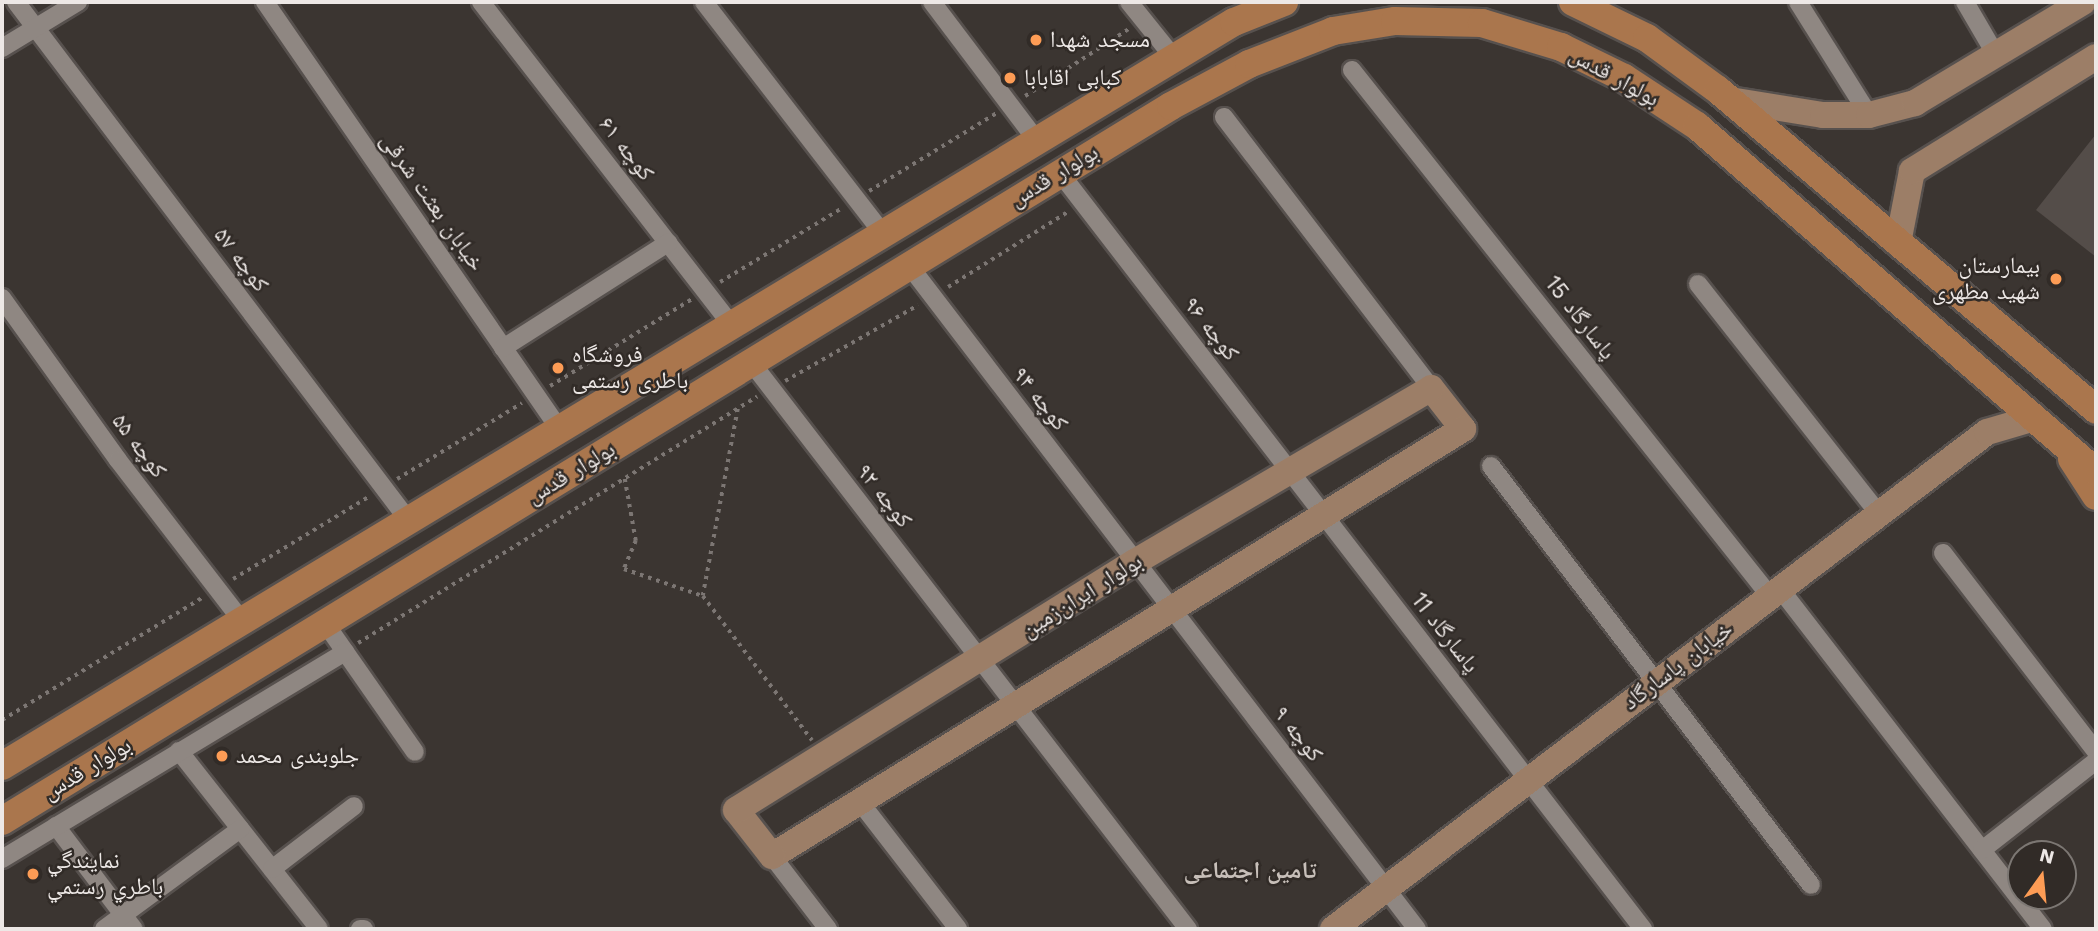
<!DOCTYPE html>
<meta charset="utf-8">
<style>
body{margin:0}
#map{position:relative;width:2098px;height:931px;overflow:hidden;background:#3b3531;font-family:"Work Sans","Noto Naskh Arabic",sans-serif}
div>[style]{position:absolute}
.building>*{inset:0;background:#544d49}
.path>*{height:3.5px;margin-top:-1.75px;transform-origin:0;background:repeating-linear-gradient(90deg,#7c7673 0 3.5px,transparent 0 8.5px)}
.roads{filter:drop-shadow(2px 0 #57514e) drop-shadow(-2px 0 #57514e) drop-shadow(0 2px #57514e) drop-shadow(0 -2px #57514e)}
.street>*{height:18px;margin:-9px;padding:0 9px;transform-origin:9px;border-radius:9px;background:#8f8782}
.secondary>*{height:26px;margin:-13px;padding:0 13px;transform-origin:13px;border-radius:13px;background:#9c7e67}
.primary>*{height:28px;margin:-14px;padding:0 14px;transform-origin:14px;border-radius:14px;background:#aa764d}
.dots>*{width:19px;height:19px;translate:-50% -50%;box-sizing:border-box;border:4px solid #312b27;border-radius:50%}
span{translate:-50% -50%;white-space:nowrap;text-align:center;line-height:1.15;-webkit-text-stroke:5px #312b27;paint-order:stroke}
.poi-label{font-size:23px;color:#ede8e6}
.left{translate:0 -50%;text-align:left}
.right{translate:-100% -50%;text-align:right}
.street-label{font-size:23px;color:#ede8e6}
.neighbourhood-label{font-size:24px;color:#c7bfb9;font-weight:700}
.frame{position:absolute;inset:0;border:4px solid #ede8e6;pointer-events:none}
.north{position:absolute;left:2007px;top:840px;width:70px;height:70px;box-sizing:border-box;background:#312b27;border:2px solid #7c7773;border-radius:50%;rotate:15deg;font-size:19px;font-weight:700;line-height:28px;text-align:center;color:#ede8e6}
.north::after{content:'';display:block;margin:auto;width:24px;height:32px;background:#fd9c55;clip-path:polygon(50% 0,100% 100%,50% 72%,0 100%)}
</style>
<div id="map">
<div class="building">
<i style="clip-path:polygon(2096px 134px,2096px 257px,2036px 210px)"></i>
</div>
<div class="path">
<i style="left:1025px;top:96px;width:125px;rotate:-32.9deg"></i>
<i style="left:869px;top:191px;width:150px;rotate:-31.4deg"></i>
<i style="left:720px;top:282px;width:143px;rotate:-31.2deg"></i>
<i style="left:948px;top:287px;width:143px;rotate:-32.1deg"></i>
<i style="left:785px;top:381px;width:153px;rotate:-29.7deg"></i>
<i style="left:550px;top:386px;width:167px;rotate:-31.5deg"></i>
<i style="left:738px;top:409px;width:190px;rotate:100.6deg"></i>
<i style="left:703px;top:596px;width:181px;rotate:52.9deg"></i>
<i style="left:397px;top:479px;width:146px;rotate:-31.3deg"></i>
<i style="left:625px;top:479px;width:63px;rotate:79.9deg"></i>
<i style="left:636px;top:541px;width:30px;rotate:113deg"></i>
<i style="left:624px;top:569px;width:83px;rotate:18.9deg"></i>
<i style="left:233px;top:579px;width:160px;rotate:-31.2deg"></i>
<i style="left:358px;top:643px;width:469px;rotate:-31.7deg"></i>
<i style="left:2px;top:720px;width:234px;rotate:-31.4deg"></i>
</div>
<div class="roads">
<div class="street">
<i style="left:16px;top:2px;width:651px;rotate:52.87deg"></i>
<i style="left:265px;top:2px;width:520px;rotate:55.42deg"></i>
<i style="left:481px;top:2px;width:410px;rotate:52.2deg"></i>
<i style="left:704px;top:2px;width:293px;rotate:52.3deg"></i>
<i style="left:932px;top:2px;width:174px;rotate:52.9deg"></i>
<i style="left:1129px;top:2px;width:72px;rotate:51.2deg"></i>
<i style="left:1798px;top:2px;width:133px;rotate:57.9deg"></i>
<i style="left:1965px;top:2px;width:61px;rotate:59.7deg"></i>
<i style="left:2px;top:48px;width:89px;rotate:-31.2deg"></i>
<i style="left:1352px;top:70px;width:672px;rotate:51.53deg"></i>
<i style="left:1224px;top:117px;width:341px;rotate:52.6deg"></i>
<i style="left:1060px;top:173px;width:955px;rotate:52.36deg"></i>
<i style="left:908px;top:264px;width:837px;rotate:52.57deg"></i>
<i style="left:1698px;top:284px;width:293px;rotate:51.8deg"></i>
<i style="left:2px;top:298px;width:199px;rotate:54.4deg"></i>
<i style="left:118px;top:460px;width:203px;rotate:52.4deg"></i>
<i style="left:503px;top:348px;width:196px;rotate:-32.5deg"></i>
<i style="left:751px;top:362px;width:716px;rotate:52.38deg"></i>
<i style="left:1491px;top:466px;width:527px;rotate:52.63deg"></i>
<i style="left:1943px;top:553px;width:251px;rotate:52.4deg"></i>
<i style="left:1781px;top:590px;width:428px;rotate:52.3deg"></i>
<i style="left:325px;top:623px;width:157px;rotate:55.1deg"></i>
<i style="left:179px;top:751px;width:226px;rotate:51.8deg"></i>
<i style="left:860px;top:802px;width:160px;rotate:52.3deg"></i>
<i style="left:56px;top:826px;width:129px;rotate:52.9deg"></i>
<i style="left:1982px;top:850px;width:145px;rotate:-38deg"></i>
<i style="left:772px;top:856px;width:92px;rotate:52.5deg"></i>
<i style="left:2px;top:859px;width:401px;rotate:-31.1deg"></i>
<i style="left:272px;top:869px;width:103px;rotate:-37.5deg"></i>
<i style="left:104px;top:929px;width:169px;rotate:-36.3deg"></i>
<i style="left:360px;top:929px;width:4px"></i>
</div>
<div class="secondary">
<i style="left:1730px;top:100px;width:94px;rotate:9.2deg"></i>
<i style="left:1823px;top:115px;width:46px"></i>
<i style="left:1869px;top:115px;width:48px;rotate:-14.6deg"></i>
<i style="left:1915px;top:103px;width:196px;rotate:-31deg"></i>
<i style="left:1898px;top:243px;width:73px;rotate:-79deg"></i>
<i style="left:1912px;top:171px;width:216px;rotate:-31.8deg"></i>
<i style="left:1431px;top:388px;width:52px;rotate:52deg"></i>
<i style="left:1463px;top:429px;width:812px;rotate:148.29deg"></i>
<i style="left:772px;top:856px;width:58px;rotate:-128deg"></i>
<i style="left:736px;top:810px;width:470px;rotate:-31.9deg"></i>
<i style="left:1135px;top:562px;width:343px;rotate:-30.4deg"></i>
<i style="left:1333px;top:929px;width:821px;rotate:-37.23deg"></i>
<i style="left:1987px;top:432px;width:46px;rotate:-16.5deg"></i>
</div>
<div class="primary">
<i style="left:1573px;top:2px;width:82px;rotate:25.9deg"></i>
<i style="left:1647px;top:38px;width:88px;rotate:36.2deg"></i>
<i style="left:1718px;top:90px;width:495px;rotate:40.2deg"></i>
<i style="left:2072px;top:459px;width:44px;rotate:57deg"></i>
<i style="left:2px;top:766px;width:1439px;rotate:-31.13deg"></i>
<i style="left:1234px;top:22px;width:54px;rotate:-21.8deg"></i>
<i style="left:2px;top:821px;width:1370px;rotate:-31.45deg"></i>
<i style="left:1171px;top:106px;width:89px;rotate:-28.3deg"></i>
<i style="left:1249px;top:64px;width:90px;rotate:-21.4deg"></i>
<i style="left:1333px;top:31px;width:63px;rotate:-9.2deg"></i>
<i style="left:1395px;top:21px;width:87px;rotate:1.3deg"></i>
<i style="left:1482px;top:23px;width:83px;rotate:16.9deg"></i>
<i style="left:1561px;top:47px;width:70px;rotate:26.2deg"></i>
<i style="left:1624px;top:78px;width:87px;rotate:33.3deg"></i>
<i style="left:1697px;top:126px;width:528px;rotate:40.93deg"></i>
</div>
</div>
<div class="dots">
<i style="left:1036px;top:40px;background:#fd9c55"></i>
<i style="left:1010px;top:78px;background:#fd9c55"></i>
<i style="left:2056px;top:279px;background:#fd9c55"></i>
<i style="left:558px;top:368px;background:#fd9c55"></i>
<i style="left:222px;top:756px;background:#fd9c55"></i>
<i style="left:33px;top:874px;background:#fd9c55"></i>
</div>
<div class="poi-label">
<span class="left" style="left:1050px;top:40px">مسجد شهدا</span>
<span class="left" style="left:1024px;top:78px">کبابی اقابابا</span>
<span class="right" style="left:2040px;top:279px">بیمارستان<br>شهید مطهری</span>
<span class="left" style="left:572px;top:368px">فروشگاه<br>باطری رستمی</span>
<span class="left" style="left:236px;top:756px">جلوبندی محمد</span>
<span class="left" style="left:47px;top:874px">نمايندگي<br>باطري رستمي</span>
</div>
<div class="street-label">
<span style="left:1614px;top:77px;rotate:29deg">بولوار قدس</span>
<span style="left:626px;top:149px;rotate:52deg">کوچه ۶۱</span>
<span style="left:1054px;top:176px;rotate:-31deg">بولوار قدس</span>
<span style="left:432px;top:202px;rotate:55deg">خیابان بعثت شرقی</span>
<span style="left:241px;top:260px;rotate:53deg">کوچه ۵۷</span>
<span style="left:1580px;top:318px;rotate:52deg">پاسارگاد 15</span>
<span style="left:1211px;top:329px;rotate:52deg">کوچه ۹۶</span>
<span style="left:1040px;top:399px;rotate:52deg">کوچه ۹۴</span>
<span style="left:139px;top:446px;rotate:53deg">کوچه ۵۵</span>
<span style="left:571px;top:473px;rotate:-31deg">بولوار قدس</span>
<span style="left:884px;top:496px;rotate:52deg">کوچه ۹۲</span>
<span style="left:1082px;top:596px;rotate:-32deg">بولوار ایران‌زمین</span>
<span style="left:1445px;top:633px;rotate:52deg">پاسارگاد 11</span>
<span style="left:1678px;top:666px;rotate:-37deg">خیابان پاسارگاد</span>
<span style="left:1298px;top:734px;rotate:52deg">کوچه ۹</span>
<span style="left:87px;top:769px;rotate:-31deg">بولوار قدس</span>
</div>
<div class="neighbourhood-label">
<span style="left:1250px;top:871px">تامین اجتماعی</span>
</div>
<div class="frame"></div>
<div class="north">N</div>
</div>
